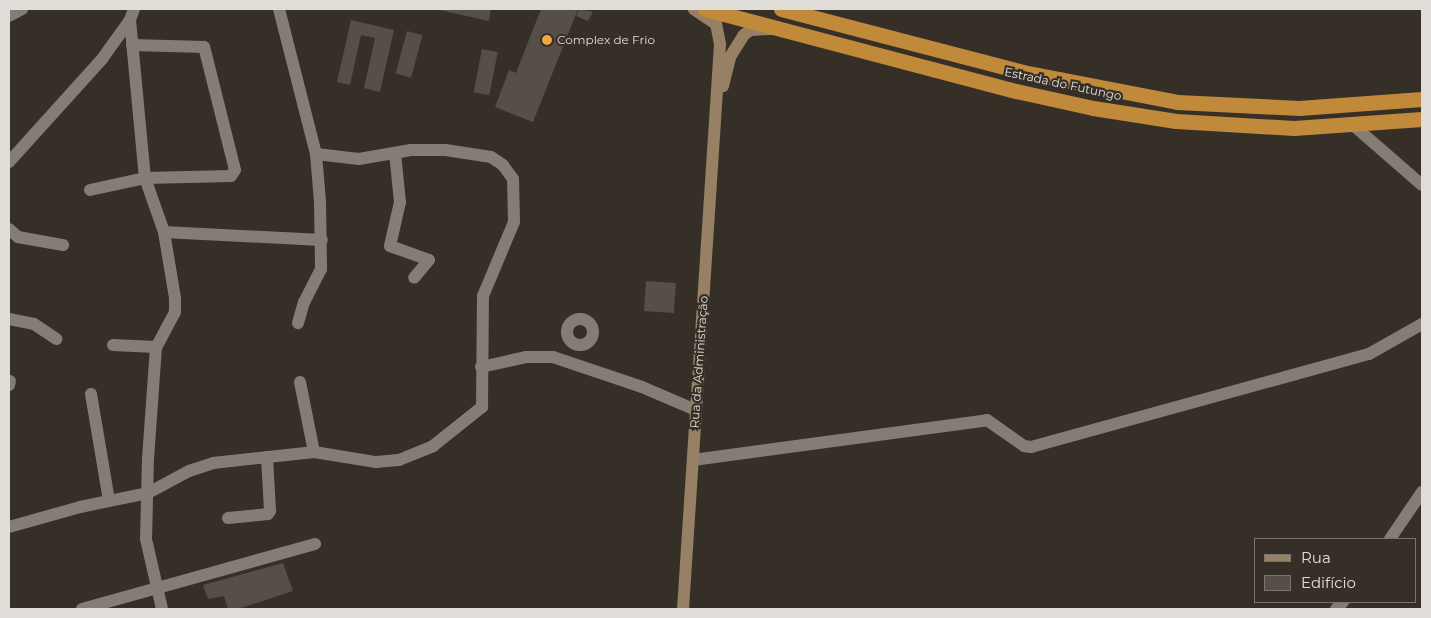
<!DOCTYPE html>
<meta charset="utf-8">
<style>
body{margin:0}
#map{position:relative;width:1431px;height:618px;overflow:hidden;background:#352f27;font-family:Montserrat,sans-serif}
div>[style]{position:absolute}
.building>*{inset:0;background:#564f47;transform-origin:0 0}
.street>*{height:12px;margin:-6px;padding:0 6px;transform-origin:6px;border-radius:6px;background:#847d75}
.street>.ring{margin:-6px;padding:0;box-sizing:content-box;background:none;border:12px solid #847d75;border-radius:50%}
.secondary>*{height:12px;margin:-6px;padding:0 6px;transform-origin:6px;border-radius:6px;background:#968164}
.highway>*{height:15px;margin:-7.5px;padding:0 7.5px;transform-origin:7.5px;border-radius:7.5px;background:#c18a3b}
.dots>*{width:14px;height:14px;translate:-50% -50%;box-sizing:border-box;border:2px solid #352f27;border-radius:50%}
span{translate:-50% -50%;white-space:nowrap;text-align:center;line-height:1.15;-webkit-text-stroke:4.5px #352f27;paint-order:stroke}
.poi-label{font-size:12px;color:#e0dcd7}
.left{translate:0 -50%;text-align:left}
.street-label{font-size:12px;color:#e0dcd7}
.frame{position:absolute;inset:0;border:10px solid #e0dcd7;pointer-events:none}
.legend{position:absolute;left:1254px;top:538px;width:162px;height:65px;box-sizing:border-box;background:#352f27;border:1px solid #79746d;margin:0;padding:6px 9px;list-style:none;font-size:15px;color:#e0dcd7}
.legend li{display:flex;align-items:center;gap:10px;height:25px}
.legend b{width:25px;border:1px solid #79746d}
</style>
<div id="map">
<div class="building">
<i style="clip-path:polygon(435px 9px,491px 9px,489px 21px)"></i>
<i style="clip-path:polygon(541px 9px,578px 9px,533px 122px,495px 107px,509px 70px,516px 73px)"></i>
<i style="clip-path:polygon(579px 9px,593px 12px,588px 21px,576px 16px)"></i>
<i style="clip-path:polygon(351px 20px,394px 30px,380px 92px,364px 88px,375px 38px,361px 35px,350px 85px,337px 82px)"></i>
<i style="left:407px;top:31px;width:16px;height:44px;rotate:15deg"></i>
<i style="left:482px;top:49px;width:16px;height:44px;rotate:11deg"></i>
<i style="left:646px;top:281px;width:30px;height:30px;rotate:4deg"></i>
<i style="clip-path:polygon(283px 563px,293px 591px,238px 609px,228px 609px,224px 596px,208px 599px,203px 585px)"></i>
</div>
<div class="street">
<i style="left:279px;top:9px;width:150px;rotate:75.7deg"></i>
<i style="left:316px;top:154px;width:48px;rotate:85.2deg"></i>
<i style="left:320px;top:202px;width:67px;rotate:89.1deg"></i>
<i style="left:321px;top:269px;width:37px;rotate:117deg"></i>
<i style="left:304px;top:302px;width:22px;rotate:106deg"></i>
<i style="left:9px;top:16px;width:15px;rotate:-28deg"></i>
<i style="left:130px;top:20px;width:159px;rotate:84.6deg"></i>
<i style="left:145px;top:178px;width:57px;rotate:70.6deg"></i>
<i style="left:164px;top:232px;width:67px;rotate:80.5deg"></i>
<i style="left:175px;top:298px;width:14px;rotate:90deg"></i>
<i style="left:175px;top:312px;width:40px;rotate:118deg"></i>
<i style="left:156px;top:347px;width:111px;rotate:94.1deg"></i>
<i style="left:148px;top:458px;width:81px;rotate:91.4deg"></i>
<i style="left:146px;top:539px;width:72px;rotate:77.1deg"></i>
<i style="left:1353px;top:125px;width:91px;rotate:41deg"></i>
<i style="left:395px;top:153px;width:49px;rotate:84.2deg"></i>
<i style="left:400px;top:202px;width:45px;rotate:102.8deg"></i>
<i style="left:390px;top:246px;width:41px;rotate:19.7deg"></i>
<i style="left:429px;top:260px;width:23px;rotate:130deg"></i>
<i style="left:9px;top:162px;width:139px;rotate:-47.9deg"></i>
<i style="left:102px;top:59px;width:48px;rotate:-54.3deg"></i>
<i style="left:130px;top:20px;width:12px;rotate:-70deg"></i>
<i style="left:90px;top:190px;width:56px;rotate:-12.3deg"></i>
<i style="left:145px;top:178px;width:86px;rotate:-1.3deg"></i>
<i style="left:231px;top:176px;width:7px;rotate:-56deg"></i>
<i style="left:235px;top:170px;width:127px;rotate:-104.1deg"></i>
<i style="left:204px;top:47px;width:72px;rotate:-178.4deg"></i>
<i style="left:9px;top:229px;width:12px;rotate:42deg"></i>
<i style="left:18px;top:237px;width:46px;rotate:10.1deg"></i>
<i style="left:164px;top:232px;width:158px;rotate:2.9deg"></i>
<i style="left:9px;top:319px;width:25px;rotate:11deg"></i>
<i style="left:34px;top:324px;width:27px;rotate:34deg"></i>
<i class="ring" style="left:567px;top:319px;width:14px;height:14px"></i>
<i style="left:113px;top:345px;width:43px;rotate:2.7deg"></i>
<i style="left:481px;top:367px;width:46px;rotate:-12.5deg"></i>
<i style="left:526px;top:357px;width:27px"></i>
<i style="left:553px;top:357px;width:94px;rotate:18.6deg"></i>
<i style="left:642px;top:387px;width:59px;rotate:23.1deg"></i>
<i style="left:300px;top:382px;width:71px;rotate:78.7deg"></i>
<i style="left:9px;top:385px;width:4px;rotate:-76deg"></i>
<i style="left:91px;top:394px;width:108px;rotate:80.4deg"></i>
<i style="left:693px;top:460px;width:297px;rotate:-7.7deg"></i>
<i style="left:987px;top:420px;width:45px;rotate:35.1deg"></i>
<i style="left:1024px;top:446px;width:7px;rotate:8deg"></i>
<i style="left:1031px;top:447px;width:351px;rotate:-15.4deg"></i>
<i style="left:1369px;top:354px;width:61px;rotate:-29.5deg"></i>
<i style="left:228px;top:518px;width:40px;rotate:-5.7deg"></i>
<i style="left:268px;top:514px;width:4px;rotate:-56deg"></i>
<i style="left:270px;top:511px;width:54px;rotate:-93.2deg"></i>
<i style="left:9px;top:527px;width:74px;rotate:-15.7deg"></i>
<i style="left:80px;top:507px;width:69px;rotate:-11.6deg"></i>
<i style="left:148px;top:493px;width:47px;rotate:-28.2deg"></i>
<i style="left:189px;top:471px;width:25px;rotate:-18deg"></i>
<i style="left:213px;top:463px;width:102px;rotate:-6.2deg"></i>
<i style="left:314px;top:452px;width:63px;rotate:9.2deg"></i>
<i style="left:376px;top:462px;width:23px;rotate:-5deg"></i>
<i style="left:399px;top:460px;width:37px;rotate:-22deg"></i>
<i style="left:433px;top:446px;width:63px;rotate:-38.5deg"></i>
<i style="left:482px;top:407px;width:111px;rotate:-89.5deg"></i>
<i style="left:483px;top:296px;width:80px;rotate:-67.3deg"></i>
<i style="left:514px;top:222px;width:43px;rotate:-91.3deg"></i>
<i style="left:513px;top:179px;width:17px;rotate:-126deg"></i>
<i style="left:503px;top:165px;width:14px;rotate:-146deg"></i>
<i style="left:491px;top:157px;width:46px;rotate:-171.2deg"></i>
<i style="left:446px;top:150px;width:35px;rotate:180deg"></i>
<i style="left:411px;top:150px;width:53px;rotate:170.2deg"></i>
<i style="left:359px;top:159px;width:43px;rotate:-173.4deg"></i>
<i style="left:1390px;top:539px;width:57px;rotate:-55.8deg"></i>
<i style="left:82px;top:609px;width:242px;rotate:-15.6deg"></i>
<i style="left:1336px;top:609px;width:10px;rotate:-45deg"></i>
</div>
<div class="secondary">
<i style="left:723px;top:86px;width:30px;rotate:-76deg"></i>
<i style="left:730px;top:57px;width:26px;rotate:-58deg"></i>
<i style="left:744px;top:35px;width:8px;rotate:-40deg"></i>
<i style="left:750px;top:30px;width:21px;rotate:-3deg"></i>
<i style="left:683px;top:609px;width:566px;rotate:-86.25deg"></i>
<i style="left:720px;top:44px;width:20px;rotate:-101deg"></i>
<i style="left:716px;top:24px;width:27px;rotate:-146deg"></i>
</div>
<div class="highway">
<i style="left:705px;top:9px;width:322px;rotate:14.8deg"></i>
<i style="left:1016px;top:91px;width:79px;rotate:12.4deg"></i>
<i style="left:1093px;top:108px;width:84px;rotate:8.9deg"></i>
<i style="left:1176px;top:121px;width:118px;rotate:3.4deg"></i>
<i style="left:1294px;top:128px;width:128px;rotate:-4deg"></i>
<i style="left:781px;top:9px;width:250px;rotate:14.6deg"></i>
<i style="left:1023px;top:72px;width:157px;rotate:11deg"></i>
<i style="left:1177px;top:102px;width:122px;rotate:2.8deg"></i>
<i style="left:1299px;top:108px;width:123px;rotate:-4.2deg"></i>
</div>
<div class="dots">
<i style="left:547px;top:40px;background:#eea83c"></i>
</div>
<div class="poi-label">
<span class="left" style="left:557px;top:40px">Complex de Frio</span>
</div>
<div class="street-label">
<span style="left:1063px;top:84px;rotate:12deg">Estrada do Futungo</span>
<span style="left:699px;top:362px;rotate:-86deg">Rua da Administração</span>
</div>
<div class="frame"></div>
<ul class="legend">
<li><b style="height:6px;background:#968164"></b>Rua</li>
<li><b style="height:14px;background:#564f47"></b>Edifício</li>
</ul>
</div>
